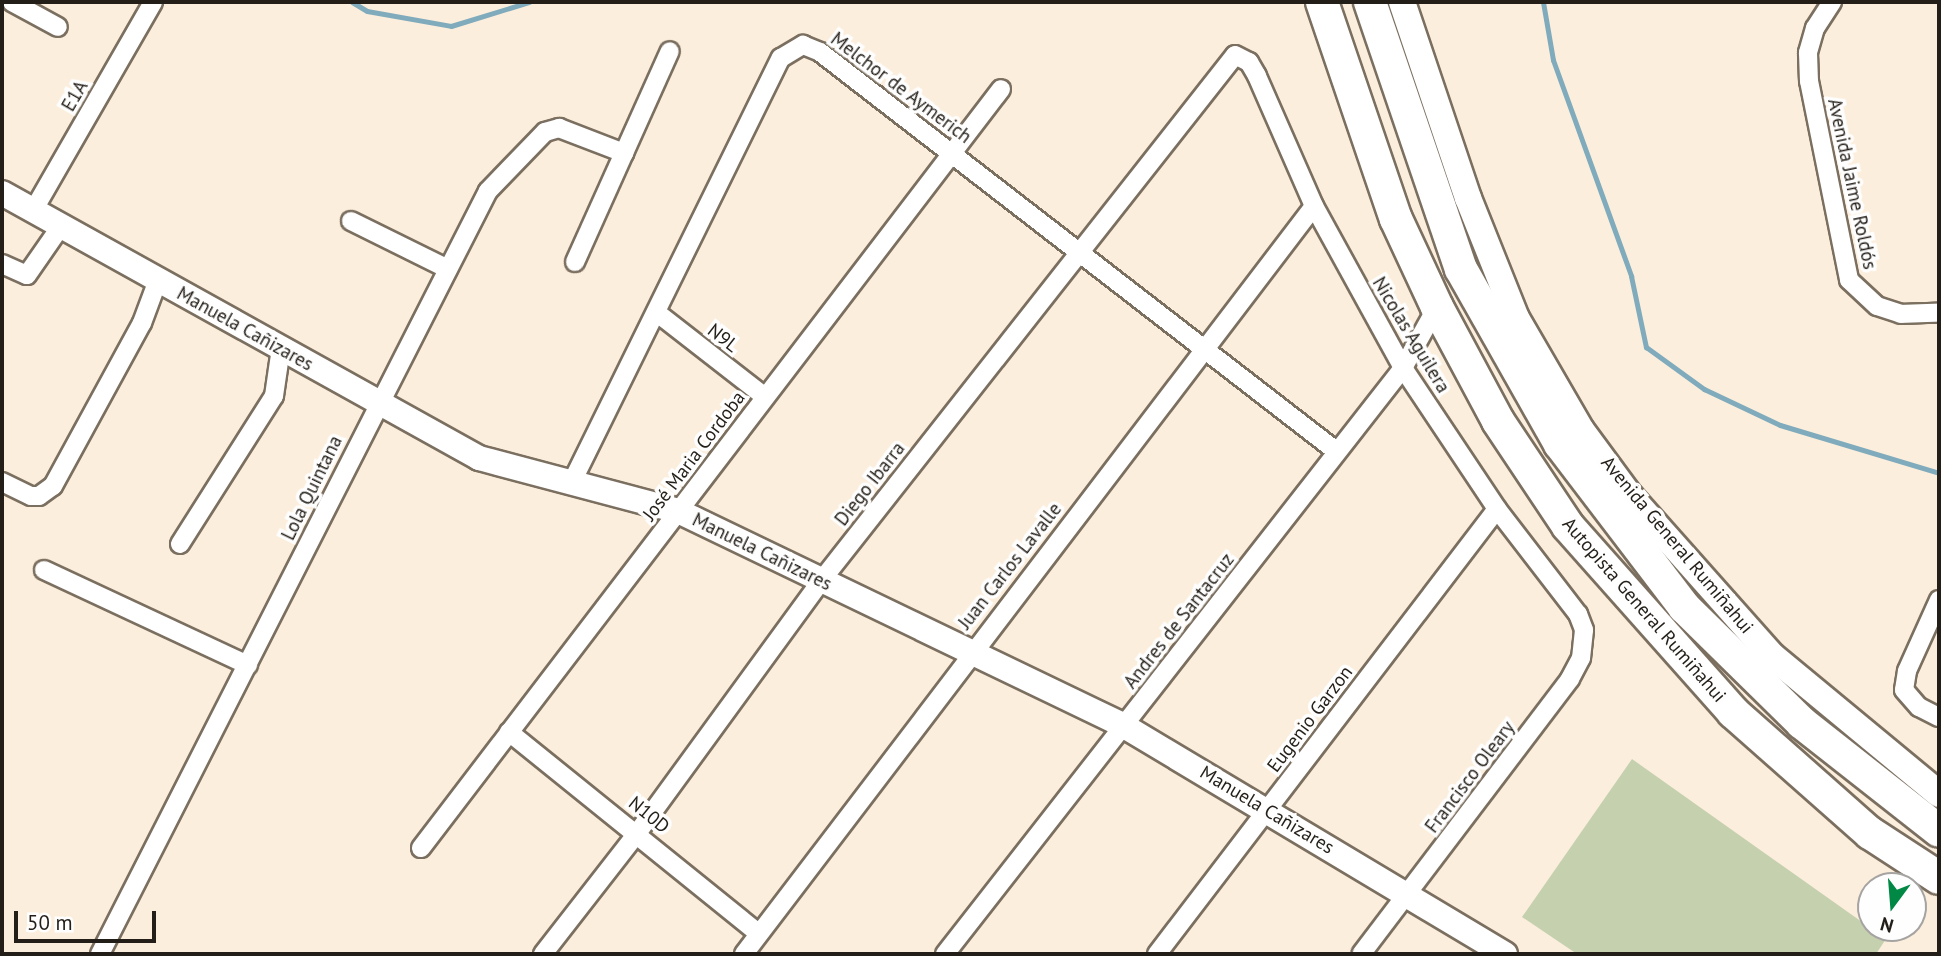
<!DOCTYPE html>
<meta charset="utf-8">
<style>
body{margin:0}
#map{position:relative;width:1941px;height:956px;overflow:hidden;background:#fceedc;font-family:"PT Sans",sans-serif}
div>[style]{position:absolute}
.green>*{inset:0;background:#c5d0af}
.stream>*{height:5px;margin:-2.5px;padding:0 2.5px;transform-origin:2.5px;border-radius:2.5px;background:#80abbc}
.roads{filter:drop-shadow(2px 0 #7b6f60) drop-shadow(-2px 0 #7b6f60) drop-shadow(0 2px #7b6f60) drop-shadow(0 -2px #7b6f60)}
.street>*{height:18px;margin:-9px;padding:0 9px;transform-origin:9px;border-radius:9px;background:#fff}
.secondary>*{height:24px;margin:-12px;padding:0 12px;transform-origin:12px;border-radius:12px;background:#fff}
.primary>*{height:26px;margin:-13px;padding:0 13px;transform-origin:13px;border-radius:13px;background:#fff}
.highway>*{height:32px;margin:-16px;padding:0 16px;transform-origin:16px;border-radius:16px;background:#fff}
span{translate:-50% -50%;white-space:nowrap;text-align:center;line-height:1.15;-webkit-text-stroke:7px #fefefe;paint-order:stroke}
.street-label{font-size:19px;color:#231e18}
.frame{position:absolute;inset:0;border:4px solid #231e18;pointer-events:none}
.north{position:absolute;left:1857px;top:872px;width:70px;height:70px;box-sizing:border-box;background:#fefefe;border:2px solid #a6a4a2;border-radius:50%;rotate:196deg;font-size:19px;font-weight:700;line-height:28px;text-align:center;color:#231e18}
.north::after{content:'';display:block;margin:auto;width:24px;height:32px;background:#018844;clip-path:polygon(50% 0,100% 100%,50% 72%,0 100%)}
.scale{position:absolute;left:14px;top:911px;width:142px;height:32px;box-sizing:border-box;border:4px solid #231e18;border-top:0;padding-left:9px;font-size:21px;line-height:24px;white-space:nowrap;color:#231e18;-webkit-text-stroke:5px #fefefe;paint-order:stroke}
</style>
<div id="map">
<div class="green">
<i style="clip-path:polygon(1632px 759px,1886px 939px,1876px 954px,1577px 954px,1522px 917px)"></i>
</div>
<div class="stream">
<i style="left:352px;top:2px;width:17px;rotate:31deg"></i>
<i style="left:367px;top:11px;width:85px;rotate:10.1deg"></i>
<i style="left:451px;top:26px;width:82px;rotate:-17.1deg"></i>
<i style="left:1543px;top:2px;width:59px;rotate:80.2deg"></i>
<i style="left:1553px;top:60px;width:230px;rotate:70.1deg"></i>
<i style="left:1631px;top:276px;width:73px;rotate:78.1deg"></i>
<i style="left:1646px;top:347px;width:72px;rotate:35.9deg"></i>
<i style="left:1704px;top:389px;width:84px;rotate:25.3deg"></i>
<i style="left:1780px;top:425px;width:166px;rotate:16.8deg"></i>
</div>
<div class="roads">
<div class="street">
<i style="left:12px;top:2px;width:52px;rotate:28.5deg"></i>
<i style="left:1832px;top:2px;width:31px;rotate:123deg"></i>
<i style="left:1815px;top:28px;width:26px;rotate:106deg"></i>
<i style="left:1808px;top:53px;width:28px;rotate:88deg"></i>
<i style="left:1809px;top:81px;width:203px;rotate:78.6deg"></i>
<i style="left:1849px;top:280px;width:38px;rotate:43deg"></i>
<i style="left:1877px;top:306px;width:25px;rotate:18deg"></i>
<i style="left:1901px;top:314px;width:38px;rotate:-2deg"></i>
<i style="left:33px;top:211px;width:241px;rotate:-60.1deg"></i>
<i style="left:351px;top:221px;width:108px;rotate:26.3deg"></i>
<i style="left:575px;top:262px;width:231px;rotate:-65.8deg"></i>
<i style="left:2px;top:264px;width:27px;rotate:24deg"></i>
<i style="left:27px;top:275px;width:60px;rotate:-55.2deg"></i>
<i style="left:656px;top:312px;width:138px;rotate:37.9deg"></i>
<i style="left:2px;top:482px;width:32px;rotate:26deg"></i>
<i style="left:31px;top:496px;width:8px"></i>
<i style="left:39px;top:496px;width:17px;rotate:-36deg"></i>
<i style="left:53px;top:486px;width:186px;rotate:-61.4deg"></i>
<i style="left:142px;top:323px;width:46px;rotate:-69.6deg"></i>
<i style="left:571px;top:484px;width:475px;rotate:-63.8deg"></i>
<i style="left:781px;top:58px;width:26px;rotate:-31deg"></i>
<i style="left:803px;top:45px;width:18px;rotate:22deg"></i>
<i style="left:820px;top:52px;width:652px;rotate:37.71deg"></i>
<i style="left:180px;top:544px;width:175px;rotate:-57.6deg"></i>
<i style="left:274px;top:396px;width:49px;rotate:-81.7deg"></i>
<i style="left:44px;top:570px;width:225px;rotate:25deg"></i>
<i style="left:1939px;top:600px;width:78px;rotate:114.3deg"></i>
<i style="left:1907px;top:671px;width:19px;rotate:99deg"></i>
<i style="left:1904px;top:690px;width:23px;rotate:49deg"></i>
<i style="left:1919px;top:707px;width:22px;rotate:27deg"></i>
<i style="left:509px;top:732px;width:321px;rotate:38.9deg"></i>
<i style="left:421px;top:848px;width:955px;rotate:-52.61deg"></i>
<i style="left:100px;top:954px;width:856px;rotate:-63.05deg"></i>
<i style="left:488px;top:191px;width:82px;rotate:-46deg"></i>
<i style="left:545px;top:132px;width:15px;rotate:-16deg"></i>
<i style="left:559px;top:128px;width:70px;rotate:21deg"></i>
<i style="left:543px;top:954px;width:155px;rotate:-52.1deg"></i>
<i style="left:638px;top:832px;width:311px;rotate:-53.9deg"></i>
<i style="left:821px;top:581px;width:669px;rotate:-51.79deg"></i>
<i style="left:1235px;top:55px;width:16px;rotate:27deg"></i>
<i style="left:1249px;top:62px;width:16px;rotate:60deg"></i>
<i style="left:1257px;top:76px;width:142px;rotate:66.3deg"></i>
<i style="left:1314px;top:206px;width:185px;rotate:61.2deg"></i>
<i style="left:1403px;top:368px;width:169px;rotate:56.3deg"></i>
<i style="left:1497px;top:509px;width:133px;rotate:52.4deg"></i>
<i style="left:1578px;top:614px;width:17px;rotate:69deg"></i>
<i style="left:1584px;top:630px;width:28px;rotate:96deg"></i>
<i style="left:1581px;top:658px;width:24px;rotate:118deg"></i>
<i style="left:1570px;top:679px;width:345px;rotate:127.2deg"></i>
<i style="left:744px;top:954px;width:940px;rotate:-52.69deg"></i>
<i style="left:945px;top:954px;width:744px;rotate:-51.99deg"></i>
<i style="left:1403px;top:368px;width:70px;rotate:-60.9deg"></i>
<i style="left:1157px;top:954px;width:560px;rotate:-52.62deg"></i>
</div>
<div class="secondary">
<i style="left:2px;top:193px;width:546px;rotate:29.05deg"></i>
<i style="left:479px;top:458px;width:206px;rotate:14.9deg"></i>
<i style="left:678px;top:511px;width:495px;rotate:25.7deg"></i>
<i style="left:1124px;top:726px;width:444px;rotate:30.9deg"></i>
</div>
<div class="primary">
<i style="left:1402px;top:2px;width:207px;rotate:71.4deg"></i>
<i style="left:1468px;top:198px;width:129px;rotate:68.2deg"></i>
<i style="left:1516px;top:318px;width:129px;rotate:59.9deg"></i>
<i style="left:1581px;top:430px;width:81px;rotate:53.6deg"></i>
<i style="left:1629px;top:495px;width:214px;rotate:48.4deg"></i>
<i style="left:1771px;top:655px;width:218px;rotate:39.6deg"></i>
</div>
<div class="highway">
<i style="left:1322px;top:2px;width:229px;rotate:71.2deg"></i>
<i style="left:1396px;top:219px;width:97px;rotate:65deg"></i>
<i style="left:1437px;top:307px;width:129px;rotate:61.8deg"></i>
<i style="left:1498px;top:421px;width:126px;rotate:56.3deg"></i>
<i style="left:1568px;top:526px;width:249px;rotate:48.4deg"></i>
<i style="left:1733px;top:712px;width:183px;rotate:41.5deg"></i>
<i style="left:1870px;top:833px;width:82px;rotate:33.1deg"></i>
<i style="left:1370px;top:2px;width:282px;rotate:71.2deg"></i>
<i style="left:1461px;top:269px;width:201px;rotate:60.5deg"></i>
<i style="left:1560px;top:444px;width:205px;rotate:52.7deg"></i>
<i style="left:1684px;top:607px;width:165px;rotate:44.5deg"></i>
<i style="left:1802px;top:723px;width:174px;rotate:38.2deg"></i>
</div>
</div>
<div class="street-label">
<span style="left:901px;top:88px;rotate:37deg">Melchor de Aymerich</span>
<span style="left:75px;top:96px;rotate:-60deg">E1A</span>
<span style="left:1852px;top:184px;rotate:78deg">Avenida Jaime Roldós</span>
<span style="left:245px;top:329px;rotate:29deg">Manuela Cañizares</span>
<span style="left:1411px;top:335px;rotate:59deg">Nicolas Aguilera</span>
<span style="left:723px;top:338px;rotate:38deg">N9L</span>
<span style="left:694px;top:456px;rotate:-53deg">José Maria Cordoba</span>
<span style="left:870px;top:484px;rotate:-52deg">Diego Ibarra</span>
<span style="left:312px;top:488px;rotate:-64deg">Lola Quintana</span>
<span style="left:1677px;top:545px;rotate:50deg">Avenida General Rumiñahui</span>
<span style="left:762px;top:552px;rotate:26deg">Manuela Cañizares</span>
<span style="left:1010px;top:566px;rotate:-52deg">Juan Carlos Lavalle</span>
<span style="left:1644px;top:610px;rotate:49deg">Autopista General Rumiñahui</span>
<span style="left:1179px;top:621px;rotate:-52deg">Andres de Santacruz</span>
<span style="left:1310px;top:719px;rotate:-53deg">Eugenio Garzon</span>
<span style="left:1470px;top:777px;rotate:-53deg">Francisco Oleary</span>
<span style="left:1267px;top:810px;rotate:31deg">Manuela Cañizares</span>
<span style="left:649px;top:815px;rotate:39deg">N10D</span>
</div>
<div class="frame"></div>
<div class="north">N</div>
<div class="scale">50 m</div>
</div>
